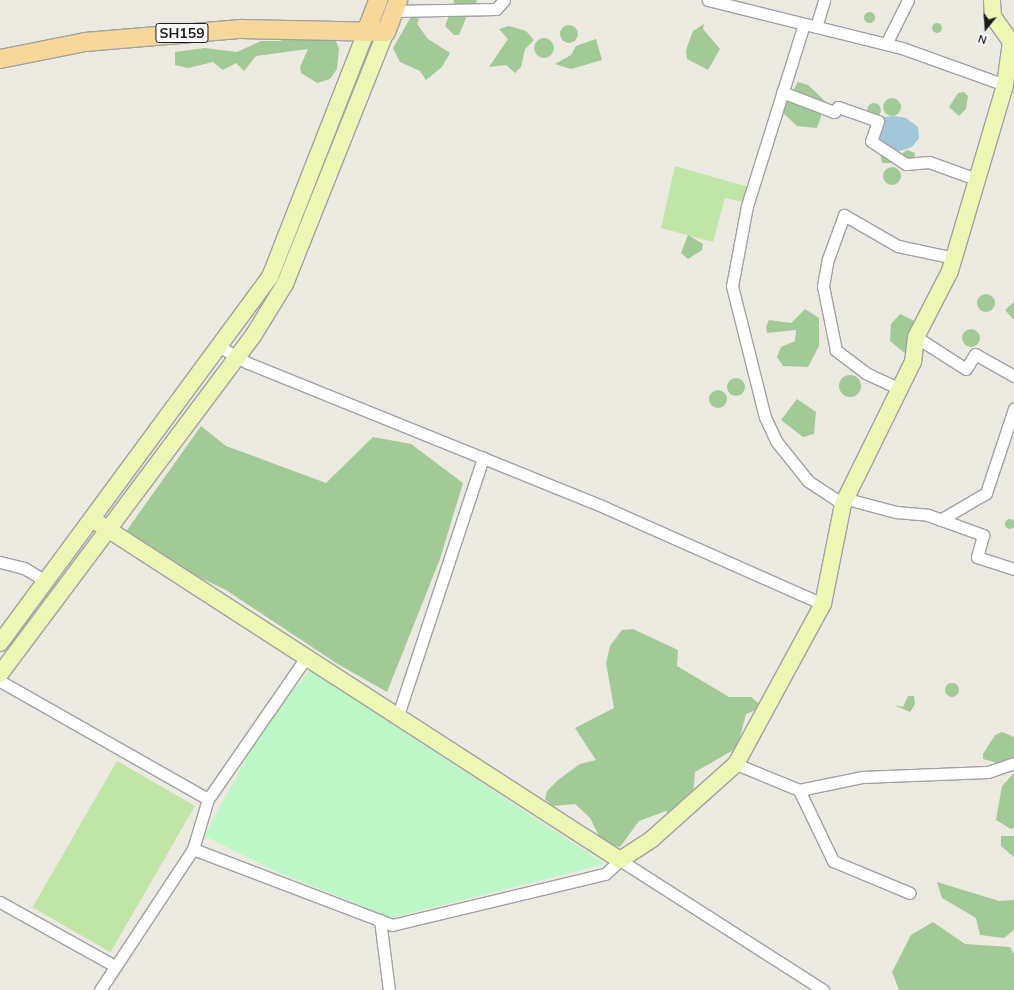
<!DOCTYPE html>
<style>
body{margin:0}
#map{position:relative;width:1014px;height:990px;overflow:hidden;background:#ece9e0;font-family:Mulish,sans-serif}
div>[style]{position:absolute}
.grass>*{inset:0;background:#c0e5a7;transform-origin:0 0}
.forest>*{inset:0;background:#a1ca96}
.round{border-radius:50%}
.park>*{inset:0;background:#bdf6c7}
.water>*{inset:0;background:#a2c7d8}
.roads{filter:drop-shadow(1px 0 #a2a2a2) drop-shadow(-1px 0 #a2a2a2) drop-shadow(0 1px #a2a2a2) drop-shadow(0 -1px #a2a2a2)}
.street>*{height:11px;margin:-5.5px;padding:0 5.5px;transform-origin:5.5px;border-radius:5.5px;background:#fff}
.secondary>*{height:16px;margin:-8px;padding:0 8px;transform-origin:8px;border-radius:8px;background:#edf6b4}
.primary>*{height:18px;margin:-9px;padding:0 9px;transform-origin:9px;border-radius:9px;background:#f7d79a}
span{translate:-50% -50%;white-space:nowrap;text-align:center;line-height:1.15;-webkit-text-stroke:3px #fff;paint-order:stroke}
.shield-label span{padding:1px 3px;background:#fff;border:1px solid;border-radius:3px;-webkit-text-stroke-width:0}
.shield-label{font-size:14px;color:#1b1b1b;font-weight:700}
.north{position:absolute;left:966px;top:8px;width:40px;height:40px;-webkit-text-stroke:3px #fff;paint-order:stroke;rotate:198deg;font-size:11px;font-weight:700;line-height:16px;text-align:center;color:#1b1b1b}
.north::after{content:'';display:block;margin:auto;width:14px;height:18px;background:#1b1b1b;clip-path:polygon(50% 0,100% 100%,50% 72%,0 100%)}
</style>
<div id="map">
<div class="grass">
<i style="clip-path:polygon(675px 166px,748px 187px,742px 202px,725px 198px,713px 242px,661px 228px)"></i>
<i style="left:117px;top:761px;width:90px;height:169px;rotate:30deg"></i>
</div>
<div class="forest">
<i style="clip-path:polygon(453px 0,477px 0,476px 3px,472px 9px,456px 6px)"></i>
<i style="clip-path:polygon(451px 11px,468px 13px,459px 35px,454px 35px,445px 26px)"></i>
<i class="round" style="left:863.5px;top:11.5px;width:11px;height:11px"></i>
<i style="clip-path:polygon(412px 15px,419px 19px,417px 24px,428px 39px,450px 53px,442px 67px,426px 80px,420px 71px,400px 62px,393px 48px)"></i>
<i class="round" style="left:932px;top:23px;width:10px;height:10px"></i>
<i style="clip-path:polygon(704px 24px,703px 29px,720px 49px,708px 70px,687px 59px,686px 50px,693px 31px)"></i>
<i class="round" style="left:560px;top:25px;width:18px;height:18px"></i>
<i style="clip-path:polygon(509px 26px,526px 31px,534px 40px,525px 49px,521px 67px,515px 73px,506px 65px,489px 67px,508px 39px,499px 29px)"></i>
<i style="clip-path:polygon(295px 32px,335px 38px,339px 49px,337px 69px,330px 79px,317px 83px,301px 73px,300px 67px,308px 49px,256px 56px,244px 71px,236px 63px,223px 70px,213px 62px,188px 68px,175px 65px,175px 52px,205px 48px,237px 52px,261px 41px,280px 41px)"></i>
<i class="round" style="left:534px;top:38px;width:20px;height:20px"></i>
<i style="clip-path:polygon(596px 39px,602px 60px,571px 69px,555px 64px,571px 55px,576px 46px)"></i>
<i style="clip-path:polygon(798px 82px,808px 85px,826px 102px,817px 128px,797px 126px,781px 111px)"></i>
<i style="clip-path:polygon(964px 92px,968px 96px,966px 109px,959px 116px,949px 107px,958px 93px)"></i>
<i class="round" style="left:883px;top:98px;width:18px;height:18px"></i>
<i class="round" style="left:867px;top:103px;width:14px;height:14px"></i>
<i style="clip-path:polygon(907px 150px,915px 153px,914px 164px,900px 155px)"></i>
<i style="clip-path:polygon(880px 153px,894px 163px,882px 163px)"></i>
<i class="round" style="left:883px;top:167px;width:18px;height:18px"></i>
<i style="clip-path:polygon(688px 235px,703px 244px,702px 250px,688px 259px,681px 253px)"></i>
<i class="round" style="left:977px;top:294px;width:18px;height:18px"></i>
<i style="clip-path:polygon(1014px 302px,1014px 319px,1013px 319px,1005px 310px)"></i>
<i style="clip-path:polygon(805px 309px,819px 318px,819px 346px,808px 367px,783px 366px,777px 357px,781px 347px,795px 341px,796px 330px,767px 333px,766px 326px,769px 320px,791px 323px)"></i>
<i style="clip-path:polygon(900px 314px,917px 322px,906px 354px,890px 341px,891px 324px)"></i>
<i class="round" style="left:962px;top:329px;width:18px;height:18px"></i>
<i class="round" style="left:839px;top:375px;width:22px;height:22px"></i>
<i class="round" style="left:727px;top:378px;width:18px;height:18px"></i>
<i class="round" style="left:709px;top:390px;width:18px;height:18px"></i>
<i style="clip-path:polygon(797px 399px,816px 412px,814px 434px,803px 437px,781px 420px)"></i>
<i style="clip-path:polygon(201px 426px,226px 446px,326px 483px,373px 437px,411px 444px,463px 483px,440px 559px,387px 692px,336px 663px,226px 590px,120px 540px)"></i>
<i class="round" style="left:1005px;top:519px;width:10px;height:10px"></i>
<i style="clip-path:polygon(633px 629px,678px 650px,677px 666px,729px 697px,751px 697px,763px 707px,746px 714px,737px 748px,695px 772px,693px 795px,671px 816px,666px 811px,639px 821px,620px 847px,603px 844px,590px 818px,575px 804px,553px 806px,545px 799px,547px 791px,558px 780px,580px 764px,596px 760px,575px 728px,614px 708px,606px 663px,610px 646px,622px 630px)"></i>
<i class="round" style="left:945px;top:683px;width:14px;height:14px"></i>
<i style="clip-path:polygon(908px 696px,914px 696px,915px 704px,910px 712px,894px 705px,903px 707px)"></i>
<i style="clip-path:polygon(1002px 732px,1014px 737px,1014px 758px,1004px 765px,983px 759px,983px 754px,995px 735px)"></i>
<i style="clip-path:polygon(1014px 773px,1014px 828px,1011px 829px,996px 820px,1002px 786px)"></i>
<i style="clip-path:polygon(1001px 836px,1014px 836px,1014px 857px,1001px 846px)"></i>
<i style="clip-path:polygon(937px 882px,999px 901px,1014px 900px,1014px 930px,1004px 938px,980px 935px,976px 918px,942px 898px)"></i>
<i style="clip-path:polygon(933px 922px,965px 944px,1010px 947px,1014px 954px,1014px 990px,899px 990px,892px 972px,911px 935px)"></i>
</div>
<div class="park">
<i style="clip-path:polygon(310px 670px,605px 864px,391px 918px,273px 870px,204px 836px,266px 723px)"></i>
</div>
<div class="water">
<i style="clip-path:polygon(895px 116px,906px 118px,918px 127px,919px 138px,912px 147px,900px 151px,889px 150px,873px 135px,882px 117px)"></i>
</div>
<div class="roads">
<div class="street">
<i style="left:708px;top:0;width:200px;rotate:13.9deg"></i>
<i style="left:902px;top:48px;width:109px;rotate:19.8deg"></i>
<i style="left:393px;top:11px;width:103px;rotate:-1.1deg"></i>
<i style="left:496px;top:9px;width:12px;rotate:-48deg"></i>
<i style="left:804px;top:24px;width:191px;rotate:107.4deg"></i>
<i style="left:747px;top:206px;width:81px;rotate:100.6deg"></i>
<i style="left:732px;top:286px;width:135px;rotate:75.9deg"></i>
<i style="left:765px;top:417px;width:26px;rotate:65deg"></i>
<i style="left:776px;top:441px;width:51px;rotate:51.3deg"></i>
<i style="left:808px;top:481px;width:42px;rotate:33.3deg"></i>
<i style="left:816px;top:27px;width:28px;rotate:-73deg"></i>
<i style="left:886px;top:44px;width:49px;rotate:-63.4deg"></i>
<i style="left:782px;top:92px;width:56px;rotate:21deg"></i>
<i style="left:834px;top:112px;width:6px;rotate:-51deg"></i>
<i style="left:838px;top:107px;width:42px;rotate:19.3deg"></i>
<i style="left:878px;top:121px;width:21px;rotate:109deg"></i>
<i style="left:871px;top:141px;width:42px;rotate:33.3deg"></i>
<i style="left:906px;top:164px;width:23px;rotate:-5deg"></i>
<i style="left:929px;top:162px;width:50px;rotate:19.9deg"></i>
<i style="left:916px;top:337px;width:59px;rotate:32.6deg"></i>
<i style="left:966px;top:369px;width:17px;rotate:-59deg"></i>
<i style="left:975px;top:354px;width:45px;rotate:29.4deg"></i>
<i style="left:220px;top:347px;width:32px;rotate:30deg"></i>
<i style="left:248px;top:363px;width:386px;rotate:22deg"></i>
<i style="left:606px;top:508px;width:237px;rotate:23.9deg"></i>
<i style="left:900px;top:389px;width:38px;rotate:-155deg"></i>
<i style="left:866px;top:373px;width:38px;rotate:-143deg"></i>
<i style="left:836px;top:350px;width:65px;rotate:-101.5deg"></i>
<i style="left:823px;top:286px;width:27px;rotate:-80deg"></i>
<i style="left:828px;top:259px;width:47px;rotate:-70deg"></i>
<i style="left:844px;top:215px;width:62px;rotate:29.9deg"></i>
<i style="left:898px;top:246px;width:57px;rotate:12.1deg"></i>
<i style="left:847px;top:499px;width:51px;rotate:14.9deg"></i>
<i style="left:896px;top:512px;width:32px;rotate:5deg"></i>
<i style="left:928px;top:515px;width:59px;rotate:20deg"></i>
<i style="left:983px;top:535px;width:23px;rotate:105deg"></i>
<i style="left:977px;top:557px;width:39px;rotate:18deg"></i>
<i style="left:940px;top:520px;width:53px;rotate:-30.4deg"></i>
<i style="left:986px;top:493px;width:89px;rotate:-71.6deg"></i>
<i style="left:0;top:562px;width:25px;rotate:14deg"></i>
<i style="left:24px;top:568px;width:26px;rotate:31deg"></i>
<i style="left:305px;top:659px;width:170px;rotate:124.7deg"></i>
<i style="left:208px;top:799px;width:52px;rotate:106.7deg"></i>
<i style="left:193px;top:849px;width:213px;rotate:20.9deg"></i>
<i style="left:392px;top:925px;width:219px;rotate:-13.5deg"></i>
<i style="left:605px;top:874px;width:21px;rotate:-43deg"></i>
<i style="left:620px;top:860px;width:241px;rotate:32.6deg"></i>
<i style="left:0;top:681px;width:239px;rotate:29.6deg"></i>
<i style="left:399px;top:712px;width:268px;rotate:-71.7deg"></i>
<i style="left:736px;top:764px;width:68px;rotate:22.4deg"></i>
<i style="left:799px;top:790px;width:64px;rotate:-11.7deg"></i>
<i style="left:862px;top:777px;width:126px;rotate:-2.3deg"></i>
<i style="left:988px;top:772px;width:28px;rotate:-19deg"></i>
<i style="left:799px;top:790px;width:79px;rotate:64.4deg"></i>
<i style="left:833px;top:861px;width:83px;rotate:22.6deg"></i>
<i style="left:0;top:902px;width:132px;rotate:29.1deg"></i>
<i style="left:380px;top:920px;width:71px;rotate:82.7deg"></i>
<i style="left:100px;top:990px;width:169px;rotate:-56.6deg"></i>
</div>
<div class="secondary">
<i style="left:92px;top:519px;width:629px;rotate:32.86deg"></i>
<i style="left:620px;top:860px;width:38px;rotate:-33deg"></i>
<i style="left:652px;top:839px;width:113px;rotate:-41.8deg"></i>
<i style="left:736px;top:764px;width:182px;rotate:-61.5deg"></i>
<i style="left:823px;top:604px;width:102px;rotate:-78.7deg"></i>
<i style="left:843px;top:504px;width:158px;rotate:-63.8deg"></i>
<i style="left:913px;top:362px;width:25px;rotate:-83deg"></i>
<i style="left:916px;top:337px;width:74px;rotate:-62.7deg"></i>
<i style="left:950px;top:271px;width:194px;rotate:-73.5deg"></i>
<i style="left:1005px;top:85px;width:43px;rotate:-82.1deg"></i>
<i style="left:1011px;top:42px;width:32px;rotate:-125deg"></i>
<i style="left:993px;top:16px;width:16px;rotate:-94deg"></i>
<i style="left:0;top:643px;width:455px;rotate:-53.6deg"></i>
<i style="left:270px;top:277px;width:263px;rotate:-68.6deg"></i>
<i style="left:0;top:674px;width:422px;rotate:-53.2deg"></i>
<i style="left:253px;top:336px;width:61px;rotate:-58.4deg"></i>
<i style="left:285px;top:284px;width:271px;rotate:-68.2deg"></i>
</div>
<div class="primary">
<i style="left:366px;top:32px;width:34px;rotate:-69deg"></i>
<i style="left:0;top:59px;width:87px;rotate:-11.3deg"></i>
<i style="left:85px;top:42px;width:157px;rotate:-4.8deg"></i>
<i style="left:241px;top:29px;width:145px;rotate:1.2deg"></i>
<i style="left:386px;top:32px;width:34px;rotate:-69deg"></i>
</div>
</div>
<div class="shield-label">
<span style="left:182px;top:33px">SH159</span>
</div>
<div class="north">N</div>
</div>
